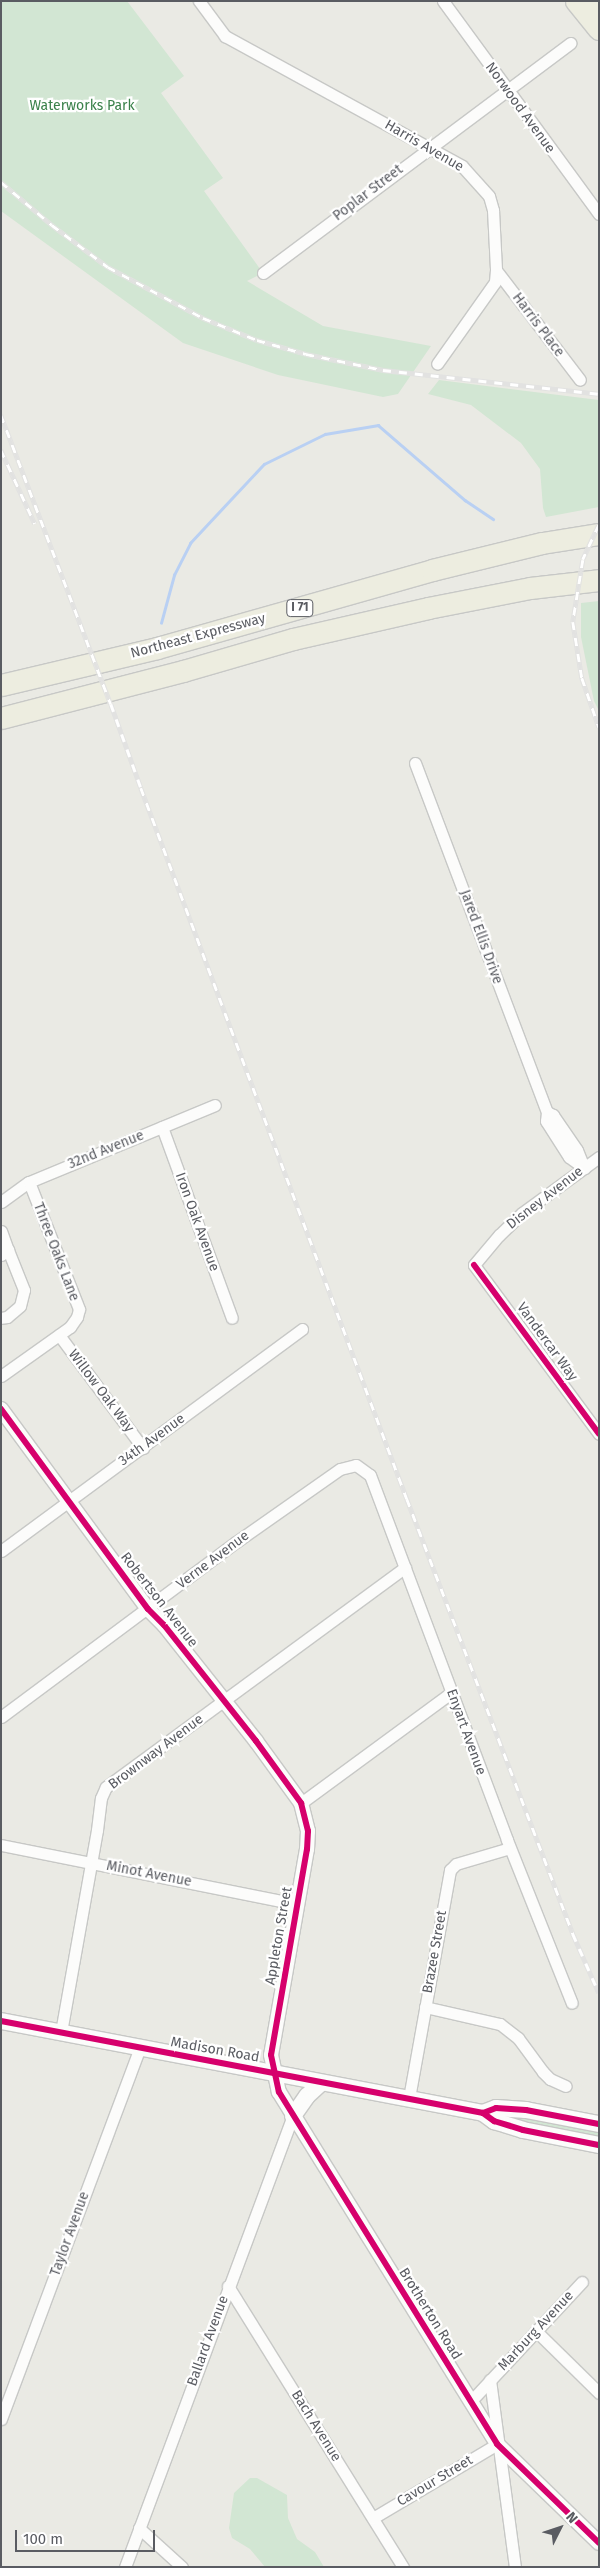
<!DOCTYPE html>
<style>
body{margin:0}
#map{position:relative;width:600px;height:2568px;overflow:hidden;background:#eaeae4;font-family:"Fira Sans",sans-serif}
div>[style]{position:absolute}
.green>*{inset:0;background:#d2e6d3}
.stream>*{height:2.5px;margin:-1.25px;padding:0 1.25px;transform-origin:1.25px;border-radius:1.25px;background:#b9d0f3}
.roads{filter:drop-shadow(1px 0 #c7c8c6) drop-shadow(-1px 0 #c7c8c6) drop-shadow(0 1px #c7c8c6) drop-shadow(0 -1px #c7c8c6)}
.minor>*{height:11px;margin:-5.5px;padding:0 5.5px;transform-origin:5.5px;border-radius:5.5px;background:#fcfcfb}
.tertiary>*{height:14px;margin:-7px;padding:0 7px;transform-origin:7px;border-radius:7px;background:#fcfcfb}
.secondary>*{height:16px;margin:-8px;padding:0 8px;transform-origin:8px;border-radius:8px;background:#fcfcfb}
.motorway>*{height:21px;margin:-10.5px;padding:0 10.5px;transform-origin:10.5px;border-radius:10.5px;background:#edede0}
.rail>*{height:4.5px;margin-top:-2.25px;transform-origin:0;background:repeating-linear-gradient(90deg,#fff 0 8px,#e2e2e1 0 16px);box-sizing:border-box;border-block:1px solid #e2e2e1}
.cycleway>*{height:6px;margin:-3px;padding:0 3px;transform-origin:3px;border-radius:3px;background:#d6006c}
span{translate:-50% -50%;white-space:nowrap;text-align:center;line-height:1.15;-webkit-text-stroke:4.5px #fff;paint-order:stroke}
.shield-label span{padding:1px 4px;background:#fff;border:1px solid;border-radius:4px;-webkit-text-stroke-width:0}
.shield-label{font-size:12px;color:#5a5c62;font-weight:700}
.park-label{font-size:14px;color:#3a814a}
.street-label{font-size:14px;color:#5a5c62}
.frame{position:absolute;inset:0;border:2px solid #5a5c62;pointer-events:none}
.north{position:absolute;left:535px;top:2503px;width:50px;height:50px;-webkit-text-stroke:4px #fff;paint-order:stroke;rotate:49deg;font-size:14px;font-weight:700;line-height:20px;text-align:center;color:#5a5c62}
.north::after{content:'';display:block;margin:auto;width:18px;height:22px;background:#5a5c62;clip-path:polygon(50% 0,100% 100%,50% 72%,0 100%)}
.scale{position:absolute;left:15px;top:2530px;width:140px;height:22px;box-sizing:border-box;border:2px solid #5a5c62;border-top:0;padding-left:6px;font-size:15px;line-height:18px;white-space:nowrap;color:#5a5c62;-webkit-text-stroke:4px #fff;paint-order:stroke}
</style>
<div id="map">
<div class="green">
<i style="clip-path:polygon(1px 1px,127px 1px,184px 76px,161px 93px,223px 178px,204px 191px,263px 273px,247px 281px,323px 326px,431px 346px,398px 394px,383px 397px,278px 375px,183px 343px,1px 211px)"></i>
<i style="clip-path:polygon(439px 380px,599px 400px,599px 507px,546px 517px,543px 508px,540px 469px,521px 443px,471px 405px,428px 394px)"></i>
<i style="clip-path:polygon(599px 601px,599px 711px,594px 701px,581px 637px,581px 603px)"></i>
<i style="clip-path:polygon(499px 2114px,599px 2129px,599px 2139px,550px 2132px)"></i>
<i style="clip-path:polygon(250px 2478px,257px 2478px,287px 2495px,288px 2518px,297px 2539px,315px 2552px,324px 2567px,265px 2567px,250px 2549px,232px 2538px,229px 2528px,234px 2493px)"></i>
</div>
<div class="stream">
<i style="left:161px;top:623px;width:50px;rotate:-74.8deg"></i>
<i style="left:174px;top:575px;width:36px;rotate:-63deg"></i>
<i style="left:190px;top:543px;width:108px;rotate:-46.9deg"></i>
<i style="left:264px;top:464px;width:68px;rotate:-26.2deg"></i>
<i style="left:325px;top:434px;width:54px;rotate:-9.6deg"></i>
<i style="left:378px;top:425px;width:115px;rotate:40.8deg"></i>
<i style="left:465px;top:500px;width:34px;rotate:34deg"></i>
</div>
<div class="roads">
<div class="minor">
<i style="left:199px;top:1px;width:44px;rotate:53.4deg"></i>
<i style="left:225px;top:36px;width:270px;rotate:28.7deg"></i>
<i style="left:462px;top:166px;width:40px;rotate:48deg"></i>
<i style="left:489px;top:196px;width:15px;rotate:74deg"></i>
<i style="left:493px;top:210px;width:60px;rotate:87.1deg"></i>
<i style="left:496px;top:270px;width:12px;rotate:95deg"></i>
<i style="left:495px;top:282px;width:100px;rotate:125.3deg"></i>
<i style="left:443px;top:1px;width:264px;rotate:53.8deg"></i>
<i style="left:496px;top:270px;width:138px;rotate:52.6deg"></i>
<i style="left:263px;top:273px;width:384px;rotate:-36.8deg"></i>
<i style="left:415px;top:763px;width:373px;rotate:69.3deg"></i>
<i style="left:547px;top:1112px;width:9px;rotate:96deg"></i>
<i style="left:546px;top:1121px;width:43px;rotate:57.4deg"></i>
<i style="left:569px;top:1157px;width:19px;rotate:36deg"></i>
<i style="left:547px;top:1112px;width:7px;rotate:27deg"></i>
<i style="left:553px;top:1115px;width:42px;rotate:55.6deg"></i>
<i style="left:577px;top:1150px;width:18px;rotate:68deg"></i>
<i style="left:162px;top:1127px;width:203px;rotate:69.9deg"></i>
<i style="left:599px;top:1157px;width:95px;rotate:144deg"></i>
<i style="left:522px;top:1213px;width:32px;rotate:136deg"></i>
<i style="left:499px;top:1235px;width:39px;rotate:130deg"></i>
<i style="left:474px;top:1265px;width:210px;rotate:53.5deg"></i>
<i style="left:1px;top:1202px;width:34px;rotate:-36deg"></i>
<i style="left:29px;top:1182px;width:201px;rotate:-22.5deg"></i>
<i style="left:1px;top:1231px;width:20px;rotate:70deg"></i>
<i style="left:1px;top:1255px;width:9px;rotate:-36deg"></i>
<i style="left:8px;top:1250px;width:43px;rotate:68.2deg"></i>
<i style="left:24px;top:1290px;width:16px;rotate:104deg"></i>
<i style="left:20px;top:1306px;width:17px;rotate:140deg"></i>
<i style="left:7px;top:1317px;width:6px;rotate:171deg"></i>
<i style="left:59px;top:1335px;width:141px;rotate:53.4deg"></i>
<i style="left:1px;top:1376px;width:85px;rotate:-35.4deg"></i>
<i style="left:70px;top:1327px;width:12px;rotate:-55deg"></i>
<i style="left:77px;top:1317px;width:8px;rotate:-76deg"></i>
<i style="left:79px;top:1309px;width:136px;rotate:-111.5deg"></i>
<i style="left:1px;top:1551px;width:374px;rotate:-36.4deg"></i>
<i style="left:1px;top:1717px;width:293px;rotate:-36.7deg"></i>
<i style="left:236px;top:1542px;width:127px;rotate:-35.1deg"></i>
<i style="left:340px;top:1469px;width:16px;rotate:-14deg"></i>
<i style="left:356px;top:1465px;width:17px;rotate:36deg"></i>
<i style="left:370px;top:1475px;width:390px;rotate:69.4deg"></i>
<i style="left:507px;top:1840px;width:175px;rotate:68.3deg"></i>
<i style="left:301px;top:1803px;width:187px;rotate:-36.3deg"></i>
<i style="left:1px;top:1845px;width:302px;rotate:11.3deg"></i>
<i style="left:425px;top:2007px;width:77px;rotate:12.8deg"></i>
<i style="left:500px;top:2024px;width:23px;rotate:38deg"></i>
<i style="left:518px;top:2038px;width:42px;rotate:53.7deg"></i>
<i style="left:543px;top:2072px;width:10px;rotate:45deg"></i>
<i style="left:550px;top:2079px;width:17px;rotate:24deg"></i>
<i style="left:61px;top:2032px;width:205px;rotate:-79.9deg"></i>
<i style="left:97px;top:1830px;width:32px;rotate:-83deg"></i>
<i style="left:101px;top:1798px;width:12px;rotate:-66deg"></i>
<i style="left:106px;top:1787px;width:371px;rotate:-36.3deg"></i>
<i style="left:409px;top:2098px;width:232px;rotate:-79.8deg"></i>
<i style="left:450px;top:1870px;width:8px;rotate:-45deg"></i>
<i style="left:456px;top:1864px;width:56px;rotate:-16.5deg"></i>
<i style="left:228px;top:2286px;width:331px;rotate:58.1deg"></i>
<i style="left:536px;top:2331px;width:88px;rotate:44.5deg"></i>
<i style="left:490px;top:2380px;width:189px;rotate:82.4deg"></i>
<i style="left:470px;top:2402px;width:164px;rotate:-47deg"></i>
<i style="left:1px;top:2419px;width:395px;rotate:-69.5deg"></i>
<i style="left:373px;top:2518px;width:144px;rotate:-30.8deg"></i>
<i style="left:139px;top:2528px;width:58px;rotate:42.2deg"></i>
<i style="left:125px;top:2567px;width:481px;rotate:-69.6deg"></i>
</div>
<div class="tertiary">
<i style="left:1px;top:1409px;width:248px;rotate:53.7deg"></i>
<i style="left:148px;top:1609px;width:23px;rotate:45deg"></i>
<i style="left:164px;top:1625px;width:148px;rotate:51.6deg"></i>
<i style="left:256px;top:1741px;width:77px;rotate:54deg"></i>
<i style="left:301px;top:1803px;width:29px;rotate:76deg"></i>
<i style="left:308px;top:1831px;width:18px;rotate:93deg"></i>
<i style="left:307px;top:1849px;width:209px;rotate:99.9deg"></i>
<i style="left:271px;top:2055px;width:38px;rotate:78deg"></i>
<i style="left:279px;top:2092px;width:414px;rotate:58.2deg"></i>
<i style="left:497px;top:2444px;width:142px;rotate:44.1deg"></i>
</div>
<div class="secondary">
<i style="left:1px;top:2021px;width:491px;rotate:10.8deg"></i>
<i style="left:483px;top:2113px;width:14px;rotate:36deg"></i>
<i style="left:494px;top:2121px;width:30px;rotate:17deg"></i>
<i style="left:523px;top:2130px;width:77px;rotate:11.2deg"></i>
<i style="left:483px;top:2113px;width:14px;rotate:-21deg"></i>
<i style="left:496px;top:2108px;width:30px;rotate:4deg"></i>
<i style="left:526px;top:2110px;width:74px;rotate:10.9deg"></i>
<i style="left:293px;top:2116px;width:24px;rotate:-55deg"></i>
<i style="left:307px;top:2096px;width:19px;rotate:-43deg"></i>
</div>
<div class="motorway">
<i style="left:576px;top:1px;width:36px;rotate:51deg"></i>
<i style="left:598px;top:1px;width:1px;rotate:45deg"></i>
<i style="left:1px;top:685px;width:160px;rotate:-13.3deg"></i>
<i style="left:157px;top:648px;width:286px;rotate:-15.8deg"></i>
<i style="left:432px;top:570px;width:113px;rotate:-13.8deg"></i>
<i style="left:542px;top:543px;width:58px;rotate:-9deg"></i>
<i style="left:1px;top:718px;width:188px;rotate:-14.5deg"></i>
<i style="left:183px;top:671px;width:115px;rotate:-16.2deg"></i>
<i style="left:293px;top:639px;width:139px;rotate:-12.9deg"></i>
<i style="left:428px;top:608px;width:104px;rotate:-11.1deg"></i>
<i style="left:530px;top:588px;width:69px;rotate:-6.6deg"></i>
</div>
</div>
<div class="rail">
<i style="left:1px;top:182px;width:67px;rotate:40.1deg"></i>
<i style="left:52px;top:225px;width:70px;rotate:36.9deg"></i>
<i style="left:108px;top:267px;width:108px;rotate:28.2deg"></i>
<i style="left:203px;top:318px;width:58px;rotate:22.2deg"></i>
<i style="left:257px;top:340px;width:51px;rotate:15.9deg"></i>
<i style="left:306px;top:354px;width:79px;rotate:11.7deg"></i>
<i style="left:383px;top:370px;width:217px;rotate:6.3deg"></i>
<i style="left:1px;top:415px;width:309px;rotate:69.2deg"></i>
<i style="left:111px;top:704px;width:89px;rotate:70.3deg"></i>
<i style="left:141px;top:788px;width:759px;rotate:69.49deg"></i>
<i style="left:407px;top:1499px;width:466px;rotate:69.1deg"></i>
<i style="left:573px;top:1934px;width:64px;rotate:66.2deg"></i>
<i style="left:1px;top:450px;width:81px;rotate:65.3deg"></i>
<i style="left:599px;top:525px;width:38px;rotate:115deg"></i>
<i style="left:583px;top:560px;width:63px;rotate:99.2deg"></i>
<i style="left:573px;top:622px;width:57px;rotate:80.9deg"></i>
<i style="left:582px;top:678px;width:52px;rotate:70.9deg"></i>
</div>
<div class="cycleway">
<i style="left:474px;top:1265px;width:210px;rotate:53.5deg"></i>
<i style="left:1px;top:1409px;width:248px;rotate:53.7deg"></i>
<i style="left:148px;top:1609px;width:23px;rotate:45deg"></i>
<i style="left:164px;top:1625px;width:148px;rotate:51.6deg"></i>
<i style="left:256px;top:1741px;width:77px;rotate:54deg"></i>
<i style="left:301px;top:1803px;width:29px;rotate:76deg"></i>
<i style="left:308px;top:1831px;width:18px;rotate:93deg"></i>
<i style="left:307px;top:1849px;width:209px;rotate:99.9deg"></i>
<i style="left:271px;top:2055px;width:38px;rotate:78deg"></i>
<i style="left:279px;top:2092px;width:414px;rotate:58.2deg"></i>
<i style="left:497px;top:2444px;width:142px;rotate:44.1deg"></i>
<i style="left:1px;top:2021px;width:491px;rotate:10.8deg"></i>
<i style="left:483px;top:2113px;width:14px;rotate:36deg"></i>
<i style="left:494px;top:2121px;width:30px;rotate:17deg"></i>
<i style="left:523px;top:2130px;width:77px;rotate:11.2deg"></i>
<i style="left:483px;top:2113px;width:14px;rotate:-21deg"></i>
<i style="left:496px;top:2108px;width:30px;rotate:4deg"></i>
<i style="left:526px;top:2110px;width:74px;rotate:10.9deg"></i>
</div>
<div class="shield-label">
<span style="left:300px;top:608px">I 71</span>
</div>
<div class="park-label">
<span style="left:82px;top:106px">Waterworks Park</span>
</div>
<div class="street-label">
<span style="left:520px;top:108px;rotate:54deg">Norwood Avenue</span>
<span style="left:424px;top:146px;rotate:30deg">Harris Avenue</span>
<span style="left:368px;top:193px;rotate:-37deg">Poplar Street</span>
<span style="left:538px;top:325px;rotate:53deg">Harris Place</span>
<span style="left:198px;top:636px;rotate:-15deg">Northeast Expressway</span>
<span style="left:481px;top:937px;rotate:70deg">Jared Ellis Drive</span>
<span style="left:106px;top:1150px;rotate:-22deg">32nd Avenue</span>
<span style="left:545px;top:1198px;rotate:-38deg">Disney Avenue</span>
<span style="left:197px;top:1222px;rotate:70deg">Iron Oak Avenue</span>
<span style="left:56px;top:1252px;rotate:69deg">Three Oaks Lane</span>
<span style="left:547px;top:1342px;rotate:54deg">Vandercar Way</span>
<span style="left:101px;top:1391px;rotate:53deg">Willow Oak Way</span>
<span style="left:152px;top:1440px;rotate:-36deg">34th Avenue</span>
<span style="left:213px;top:1560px;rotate:-37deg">Verne Avenue</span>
<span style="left:159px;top:1600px;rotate:52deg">Robertson Avenue</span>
<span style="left:466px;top:1732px;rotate:70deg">Enyart Avenue</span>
<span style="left:156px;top:1752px;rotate:-37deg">Brownway Avenue</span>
<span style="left:149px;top:1874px;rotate:11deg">Minot Avenue</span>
<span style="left:279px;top:1936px;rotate:-80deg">Appleton Street</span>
<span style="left:435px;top:1952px;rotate:-80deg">Brazee Street</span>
<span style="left:215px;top:2050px;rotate:10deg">Madison Road</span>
<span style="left:70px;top:2234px;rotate:-70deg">Taylor Avenue</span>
<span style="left:430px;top:2314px;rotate:58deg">Brotherton Road</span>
<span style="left:536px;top:2331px;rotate:-47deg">Marburg Avenue</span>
<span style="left:208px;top:2341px;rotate:-70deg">Ballard Avenue</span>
<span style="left:316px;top:2426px;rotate:58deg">Bach Avenue</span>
<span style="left:435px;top:2481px;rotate:-31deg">Cavour Street</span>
</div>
<div class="frame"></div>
<div class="north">N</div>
<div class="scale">100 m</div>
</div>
